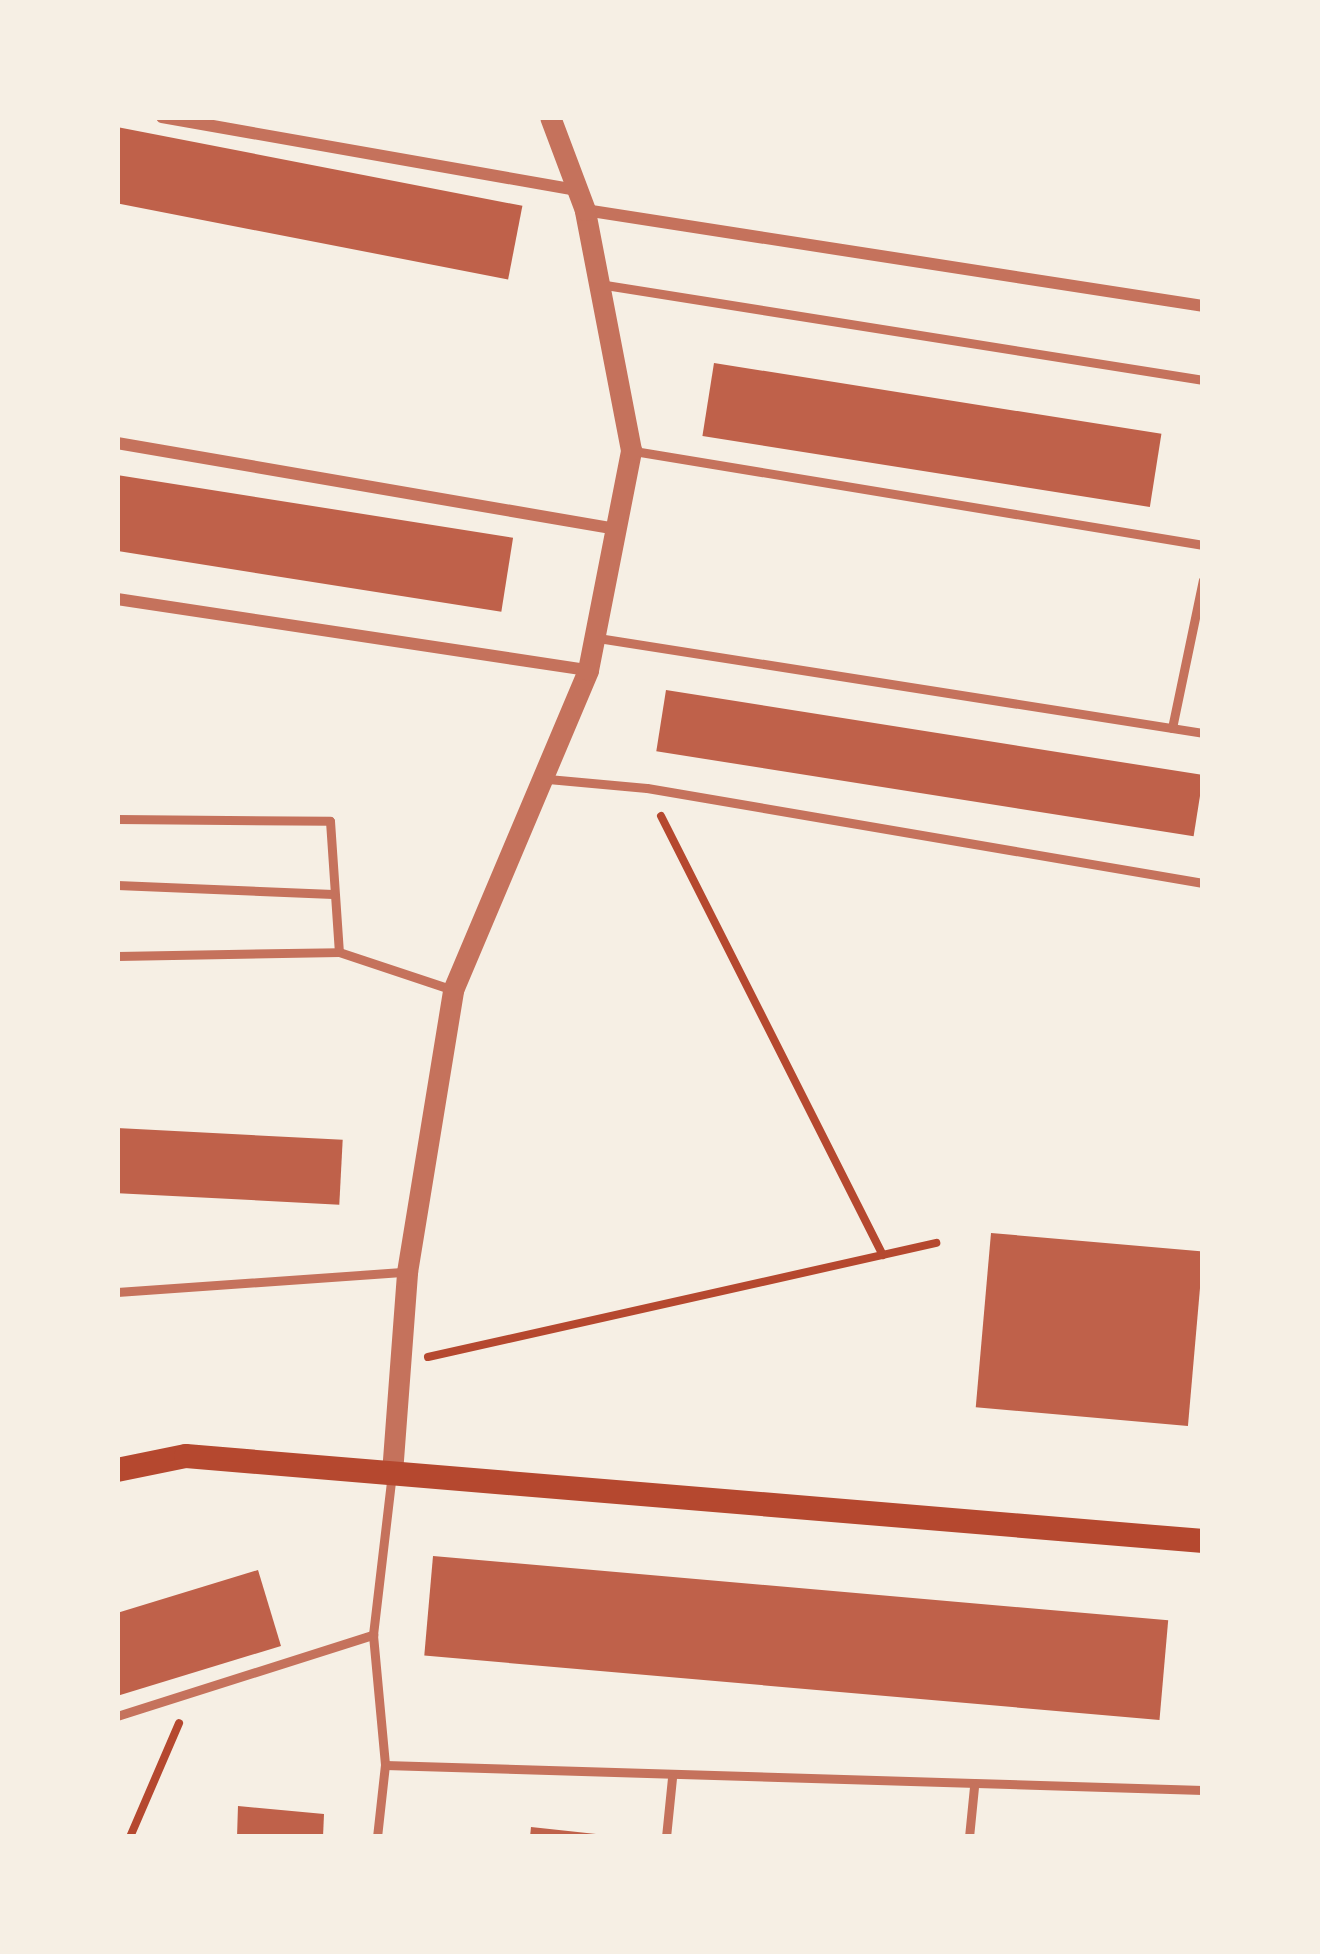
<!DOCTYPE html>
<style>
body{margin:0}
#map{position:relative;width:1320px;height:1954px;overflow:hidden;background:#f6efe4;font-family:"Sofia Sans Condensed",sans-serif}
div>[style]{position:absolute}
.building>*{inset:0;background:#bf614a;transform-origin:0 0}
.path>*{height:8px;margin:-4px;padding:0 4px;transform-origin:4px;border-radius:4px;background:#b5482f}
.service>*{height:9px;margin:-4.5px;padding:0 4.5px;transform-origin:4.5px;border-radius:4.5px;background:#c5725c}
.minor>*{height:12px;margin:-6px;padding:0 6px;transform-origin:6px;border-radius:6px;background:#c5725c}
.tertiary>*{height:21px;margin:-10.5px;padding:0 10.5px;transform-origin:10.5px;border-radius:10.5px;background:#c5725c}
.secondary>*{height:24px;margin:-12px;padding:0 12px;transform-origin:12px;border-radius:12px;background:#b5482f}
span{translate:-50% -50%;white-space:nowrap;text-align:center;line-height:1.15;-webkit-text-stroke:9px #f6efe4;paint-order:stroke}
.frame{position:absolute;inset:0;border:120px solid #f6efe4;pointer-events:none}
</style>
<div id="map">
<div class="building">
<i style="left:117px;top:127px;width:413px;height:75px;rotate:11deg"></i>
<i style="left:714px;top:363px;width:453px;height:74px;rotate:9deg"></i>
<i style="left:117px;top:475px;width:401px;height:75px;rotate:9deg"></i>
<i style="left:666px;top:690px;width:544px;height:62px;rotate:9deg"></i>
<i style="left:117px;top:1128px;width:226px;height:65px;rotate:3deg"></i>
<i style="left:991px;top:1233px;width:213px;height:175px;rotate:5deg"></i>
<i style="left:433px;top:1556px;width:738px;height:100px;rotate:5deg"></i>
<i style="clip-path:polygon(258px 1570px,281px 1646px,117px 1696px,117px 1613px)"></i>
<i style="clip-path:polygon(238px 1806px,324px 1814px,323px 1837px,237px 1837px)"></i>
<i style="clip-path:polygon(531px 1827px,596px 1834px,596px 1837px,530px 1837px)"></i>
</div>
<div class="path">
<i style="left:661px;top:816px;width:492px;rotate:63.2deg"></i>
<i style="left:428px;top:1357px;width:521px;rotate:-12.65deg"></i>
<i style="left:130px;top:1837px;width:124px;rotate:-66.7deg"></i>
</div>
<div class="service">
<i style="left:599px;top:284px;width:612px;rotate:9.03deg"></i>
<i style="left:634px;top:451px;width:577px;rotate:9.38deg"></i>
<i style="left:598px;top:638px;width:612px;rotate:8.92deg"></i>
<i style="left:1172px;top:728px;width:151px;rotate:-78.2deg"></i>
<i style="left:548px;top:779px;width:99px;rotate:5.2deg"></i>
<i style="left:647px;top:788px;width:564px;rotate:9.7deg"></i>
<i style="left:117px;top:819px;width:213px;rotate:0.5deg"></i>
<i style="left:330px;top:821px;width:131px;rotate:86.1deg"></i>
<i style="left:117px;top:885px;width:216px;rotate:2.4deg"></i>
<i style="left:117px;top:956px;width:222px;rotate:-1deg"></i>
<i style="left:339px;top:952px;width:120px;rotate:18.4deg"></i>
<i style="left:117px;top:1292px;width:289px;rotate:-4deg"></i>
<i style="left:392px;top:1473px;width:163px;rotate:96.7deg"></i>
<i style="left:373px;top:1635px;width:131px;rotate:84.7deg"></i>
<i style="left:385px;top:1765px;width:818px;rotate:1.75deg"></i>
<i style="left:117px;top:1716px;width:269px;rotate:-17.6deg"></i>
<i style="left:377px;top:1837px;width:72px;rotate:-83.7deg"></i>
<i style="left:666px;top:1837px;width:59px;rotate:-84.2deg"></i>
<i style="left:969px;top:1837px;width:50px;rotate:-84.3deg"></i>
</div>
<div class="minor">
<i style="left:162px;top:117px;width:420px;rotate:10deg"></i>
<i style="left:585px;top:210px;width:625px;rotate:8.83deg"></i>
<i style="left:117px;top:443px;width:506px;rotate:9.78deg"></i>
<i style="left:117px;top:599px;width:476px;rotate:8.6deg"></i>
</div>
<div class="tertiary">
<i style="left:392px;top:1473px;width:202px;rotate:-85.7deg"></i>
<i style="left:407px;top:1272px;width:286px;rotate:-80.7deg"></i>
<i style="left:453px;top:990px;width:347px;rotate:-67.1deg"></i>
<i style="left:588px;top:670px;width:224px;rotate:-78.9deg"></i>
<i style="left:631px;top:450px;width:244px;rotate:-100.9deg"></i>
<i style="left:585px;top:210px;width:99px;rotate:-110.6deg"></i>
</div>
<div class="secondary">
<i style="left:117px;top:1470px;width:70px;rotate:-11.5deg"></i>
<i style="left:186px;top:1456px;width:1021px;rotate:4.78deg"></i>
</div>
<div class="frame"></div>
</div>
